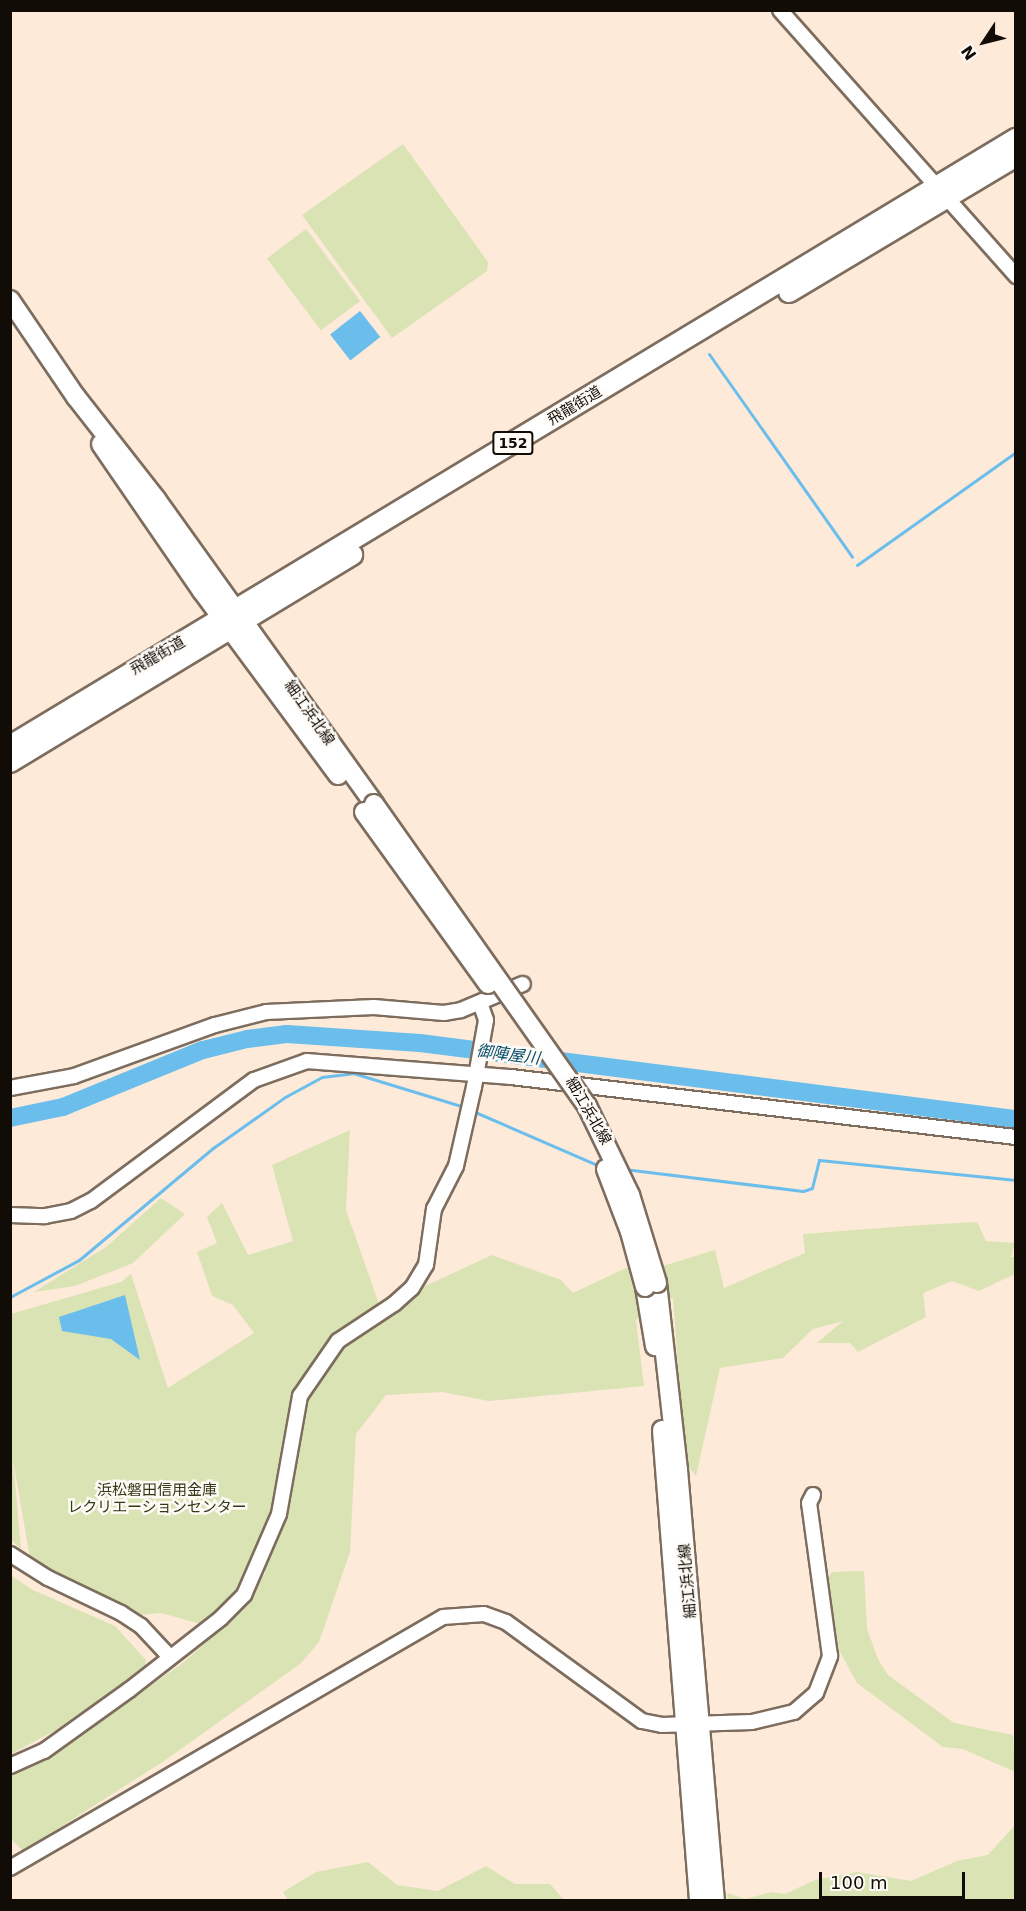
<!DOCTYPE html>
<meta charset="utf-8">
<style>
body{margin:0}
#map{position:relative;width:1026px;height:1911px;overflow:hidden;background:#fdead9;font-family:"DejaVu Sans","Noto Sans JP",sans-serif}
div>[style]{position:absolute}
.green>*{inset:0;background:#dae3b4;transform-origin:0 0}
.water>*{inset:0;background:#6bbeec;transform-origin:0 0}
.stream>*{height:3px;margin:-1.5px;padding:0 1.5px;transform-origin:1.5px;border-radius:1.5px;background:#6bbeec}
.river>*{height:18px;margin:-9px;padding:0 9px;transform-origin:9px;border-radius:9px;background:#6bbeec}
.roads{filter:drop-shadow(2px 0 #7d6d5e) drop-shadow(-2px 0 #7d6d5e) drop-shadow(0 2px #7d6d5e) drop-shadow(0 -2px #7d6d5e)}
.minor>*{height:14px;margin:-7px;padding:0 7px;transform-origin:7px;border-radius:7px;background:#fff}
.major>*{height:18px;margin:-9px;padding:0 9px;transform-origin:9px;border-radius:9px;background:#fff}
.highway>*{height:20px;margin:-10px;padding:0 10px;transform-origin:10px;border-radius:10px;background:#fff}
.bridges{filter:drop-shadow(2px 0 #7d6d5e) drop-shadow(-2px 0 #7d6d5e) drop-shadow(0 2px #7d6d5e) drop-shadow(0 -2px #7d6d5e)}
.major-bridge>*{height:18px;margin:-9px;padding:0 9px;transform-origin:9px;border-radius:9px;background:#fff}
span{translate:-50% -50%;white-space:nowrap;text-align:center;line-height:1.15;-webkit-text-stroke:5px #fefbf7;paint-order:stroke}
.shield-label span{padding:2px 4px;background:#fefbf7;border:2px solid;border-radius:4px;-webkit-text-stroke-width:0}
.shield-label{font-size:14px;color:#120c06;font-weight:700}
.street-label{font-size:15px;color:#120c06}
.park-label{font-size:15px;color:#333816}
.water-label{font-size:16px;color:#054c6a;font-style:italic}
.frame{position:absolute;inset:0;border:12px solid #120c06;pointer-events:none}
.north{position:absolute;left:954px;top:12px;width:60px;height:60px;-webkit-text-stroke:4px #fefbf7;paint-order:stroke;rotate:235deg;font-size:16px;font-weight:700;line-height:24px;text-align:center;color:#120c06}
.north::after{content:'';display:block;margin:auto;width:21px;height:27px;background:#120c06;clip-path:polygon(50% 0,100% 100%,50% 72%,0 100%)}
.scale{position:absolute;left:819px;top:1872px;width:146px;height:27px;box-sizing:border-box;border:3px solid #120c06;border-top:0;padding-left:8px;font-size:18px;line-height:21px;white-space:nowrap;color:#120c06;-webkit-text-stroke:4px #fefbf7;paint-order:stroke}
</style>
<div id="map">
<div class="green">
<i style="clip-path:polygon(403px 144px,488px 262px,487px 271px,392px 338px,302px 215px)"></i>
<i style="left:306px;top:229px;width:90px;height:49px;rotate:53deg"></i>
<i style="clip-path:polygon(350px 1130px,346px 1210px,380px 1307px,492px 1255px,561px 1280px,573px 1293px,626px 1268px,663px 1266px,715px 1250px,724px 1288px,805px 1253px,803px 1234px,907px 1226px,977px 1222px,986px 1241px,1015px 1243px,1011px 1257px,1015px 1257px,1015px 1274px,979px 1291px,952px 1281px,923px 1293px,926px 1317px,858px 1352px,850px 1343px,817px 1343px,843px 1321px,813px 1329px,783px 1358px,720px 1368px,696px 1476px,685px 1463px,673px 1298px,636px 1320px,644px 1386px,489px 1401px,442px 1392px,386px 1395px,356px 1434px,350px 1552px,319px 1642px,300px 1664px,164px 1761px,23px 1851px,11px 1839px,11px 1772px,45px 1761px,184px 1662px,222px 1628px,265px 1574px,262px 1544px,238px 1592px,204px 1625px,161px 1613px,140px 1615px,55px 1575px,30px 1558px,13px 1460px,21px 1549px,11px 1540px,11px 1314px,121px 1282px,131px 1274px,168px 1388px,254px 1333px,233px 1305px,212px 1296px,197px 1252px,217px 1243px,207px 1217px,222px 1203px,248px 1255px,293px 1241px,272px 1165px)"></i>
<i style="clip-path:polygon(161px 1198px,185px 1214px,133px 1263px,75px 1286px,34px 1292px,106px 1247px)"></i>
<i style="clip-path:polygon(864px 1571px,867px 1629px,878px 1659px,888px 1675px,954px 1723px,1013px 1735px,1015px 1772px,963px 1749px,943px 1747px,857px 1683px,839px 1650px,828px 1578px,832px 1572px)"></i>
<i style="clip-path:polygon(10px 1575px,33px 1590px,115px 1626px,146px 1660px,145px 1666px,67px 1724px,11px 1754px)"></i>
<i style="clip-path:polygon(1015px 1825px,1015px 1900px,728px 1900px,727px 1893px,746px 1899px,771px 1892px,785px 1894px,815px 1880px,857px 1872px,911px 1881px,957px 1861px,988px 1855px)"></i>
<i style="clip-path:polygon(368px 1862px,397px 1885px,438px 1891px,486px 1866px,515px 1884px,550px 1884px,564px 1900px,288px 1900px,283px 1892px,316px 1872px)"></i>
</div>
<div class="water">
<i style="left:360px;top:311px;width:33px;height:38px;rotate:52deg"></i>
<i style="clip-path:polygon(125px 1295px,140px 1360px,111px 1339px,62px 1331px,59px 1317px)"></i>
</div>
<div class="stream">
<i style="left:709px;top:354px;width:248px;rotate:54.8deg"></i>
<i style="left:857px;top:565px;width:195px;rotate:-35.4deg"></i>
<i style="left:475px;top:1112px;width:136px;rotate:23.4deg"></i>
<i style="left:624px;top:1169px;width:180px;rotate:7deg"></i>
<i style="left:803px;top:1191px;width:9px;rotate:-18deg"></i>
<i style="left:812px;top:1188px;width:29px;rotate:-76deg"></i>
<i style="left:819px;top:1160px;width:198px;rotate:5.8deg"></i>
<i style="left:10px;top:1297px;width:78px;rotate:-28.2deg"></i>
<i style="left:79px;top:1260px;width:175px;rotate:-39.9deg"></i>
<i style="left:213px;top:1148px;width:88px;rotate:-35.3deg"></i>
<i style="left:285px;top:1097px;width:42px;rotate:-28.4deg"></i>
<i style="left:322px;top:1077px;width:31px;rotate:-7deg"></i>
<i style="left:353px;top:1073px;width:113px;rotate:17deg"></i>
</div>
<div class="river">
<i style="left:10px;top:1118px;width:54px;rotate:-11.7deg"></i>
<i style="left:63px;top:1107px;width:151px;rotate:-22.2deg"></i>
<i style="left:203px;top:1050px;width:45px;rotate:-14deg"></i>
<i style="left:247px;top:1039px;width:40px;rotate:-7.1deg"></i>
<i style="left:287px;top:1034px;width:133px;rotate:3.9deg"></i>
<i style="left:420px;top:1043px;width:601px;rotate:7.27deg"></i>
</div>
<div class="roads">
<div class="minor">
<i style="left:780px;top:10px;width:356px;rotate:48.4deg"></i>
<i style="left:10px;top:1088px;width:65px;rotate:-10.6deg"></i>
<i style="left:74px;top:1076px;width:150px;rotate:-19.9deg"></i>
<i style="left:215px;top:1025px;width:53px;rotate:-14.3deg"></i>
<i style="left:266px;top:1012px;width:108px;rotate:-2.7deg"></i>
<i style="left:374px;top:1007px;width:70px;rotate:4.9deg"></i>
<i style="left:444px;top:1013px;width:17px;rotate:-10deg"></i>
<i style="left:461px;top:1010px;width:67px;rotate:-22.8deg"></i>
<i style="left:10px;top:1215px;width:35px;rotate:2deg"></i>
<i style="left:45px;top:1216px;width:26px;rotate:-11deg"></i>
<i style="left:71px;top:1211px;width:22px;rotate:-27deg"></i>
<i style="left:91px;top:1201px;width:203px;rotate:-36.6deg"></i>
<i style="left:254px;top:1080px;width:56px;rotate:-19.7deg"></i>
<i style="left:307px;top:1061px;width:205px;rotate:4.5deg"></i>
<i style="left:511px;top:1077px;width:509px;rotate:6.78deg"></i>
<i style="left:10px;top:1554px;width:45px;rotate:32.3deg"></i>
<i style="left:48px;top:1578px;width:81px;rotate:25.6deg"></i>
<i style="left:121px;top:1613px;width:24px;rotate:33deg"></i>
<i style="left:141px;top:1626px;width:42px;rotate:46.9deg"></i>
<i style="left:10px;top:1766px;width:37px;rotate:-24deg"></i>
<i style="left:44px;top:1751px;width:105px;rotate:-35.7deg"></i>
<i style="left:129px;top:1690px;width:117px;rotate:-38deg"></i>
<i style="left:221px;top:1618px;width:33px;rotate:-45deg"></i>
<i style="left:244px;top:1595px;width:88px;rotate:-66.6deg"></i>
<i style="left:279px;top:1514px;width:120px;rotate:-79.9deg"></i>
<i style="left:300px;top:1396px;width:67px;rotate:-55.4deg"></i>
<i style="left:338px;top:1341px;width:67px;rotate:-33.5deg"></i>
<i style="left:394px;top:1304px;width:24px;rotate:-42deg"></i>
<i style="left:412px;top:1288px;width:27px;rotate:-59deg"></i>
<i style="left:426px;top:1265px;width:57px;rotate:-81.9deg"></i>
<i style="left:434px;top:1209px;width:48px;rotate:-62.9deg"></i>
<i style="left:456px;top:1166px;width:81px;rotate:-77.2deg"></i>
<i style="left:474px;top:1087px;width:68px;rotate:-79.8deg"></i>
<i style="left:486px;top:1020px;width:18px;rotate:-109deg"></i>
<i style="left:10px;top:1868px;width:500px;rotate:-30.1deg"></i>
<i style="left:443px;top:1617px;width:41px;rotate:-4.2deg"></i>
<i style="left:484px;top:1614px;width:23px;rotate:20deg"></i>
<i style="left:506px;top:1622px;width:168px;rotate:36.1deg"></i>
<i style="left:642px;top:1721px;width:20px;rotate:11deg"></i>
<i style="left:662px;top:1725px;width:90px;rotate:-1.9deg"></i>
<i style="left:752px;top:1722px;width:43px;rotate:-13.4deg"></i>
<i style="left:794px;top:1712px;width:29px;rotate:-41deg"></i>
<i style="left:816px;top:1693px;width:40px;rotate:-69deg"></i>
<i style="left:830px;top:1656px;width:154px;rotate:-97.8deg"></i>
<i style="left:809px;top:1503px;width:9px;rotate:-63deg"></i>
</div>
<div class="major">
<i style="left:10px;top:300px;width:117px;rotate:55.8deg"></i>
<i style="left:76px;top:397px;width:130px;rotate:51.9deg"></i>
<i style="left:156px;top:499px;width:375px;rotate:54.4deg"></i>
<i style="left:101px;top:444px;width:178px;rotate:55.5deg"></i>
<i style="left:202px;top:591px;width:229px;rotate:53.5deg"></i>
<i style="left:657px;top:1283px;width:188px;rotate:83.6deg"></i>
<i style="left:678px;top:1470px;width:432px;rotate:85.1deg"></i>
<i style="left:645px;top:1287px;width:60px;rotate:80.4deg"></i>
<i style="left:662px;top:1430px;width:471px;rotate:85.5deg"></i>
</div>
<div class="highway">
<i style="left:789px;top:292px;width:265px;rotate:-30.9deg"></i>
<i style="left:10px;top:746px;width:1175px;rotate:-31.11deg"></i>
<i style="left:10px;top:762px;width:400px;rotate:-31.2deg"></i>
</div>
</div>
<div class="bridges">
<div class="major-bridge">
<i style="left:374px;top:804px;width:370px;rotate:54.8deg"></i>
<i style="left:587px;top:1106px;width:99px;rotate:64.2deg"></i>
<i style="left:630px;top:1195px;width:92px;rotate:72.9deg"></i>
<i style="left:364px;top:812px;width:212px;rotate:54.2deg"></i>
<i style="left:606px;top:1169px;width:67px;rotate:69.1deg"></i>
<i style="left:630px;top:1232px;width:57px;rotate:74.7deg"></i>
</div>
</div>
<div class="shield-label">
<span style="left:513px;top:443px">152</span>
</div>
<div class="street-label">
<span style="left:575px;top:406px;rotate:-31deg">飛龍街道</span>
<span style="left:158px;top:656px;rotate:-30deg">飛龍街道</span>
<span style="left:309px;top:713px;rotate:55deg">細江浜北線</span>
<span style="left:588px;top:1111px;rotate:60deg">細江浜北線</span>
<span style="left:688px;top:1581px;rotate:-95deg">細江浜北線</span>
</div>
<div class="park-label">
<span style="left:157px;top:1499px">浜松磐田信用金庫<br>レクリエーションセンター</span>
</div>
<div class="water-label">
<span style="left:508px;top:1055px;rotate:7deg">御陣屋川</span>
</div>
<div class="frame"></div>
<div class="north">N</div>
<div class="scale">100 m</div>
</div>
